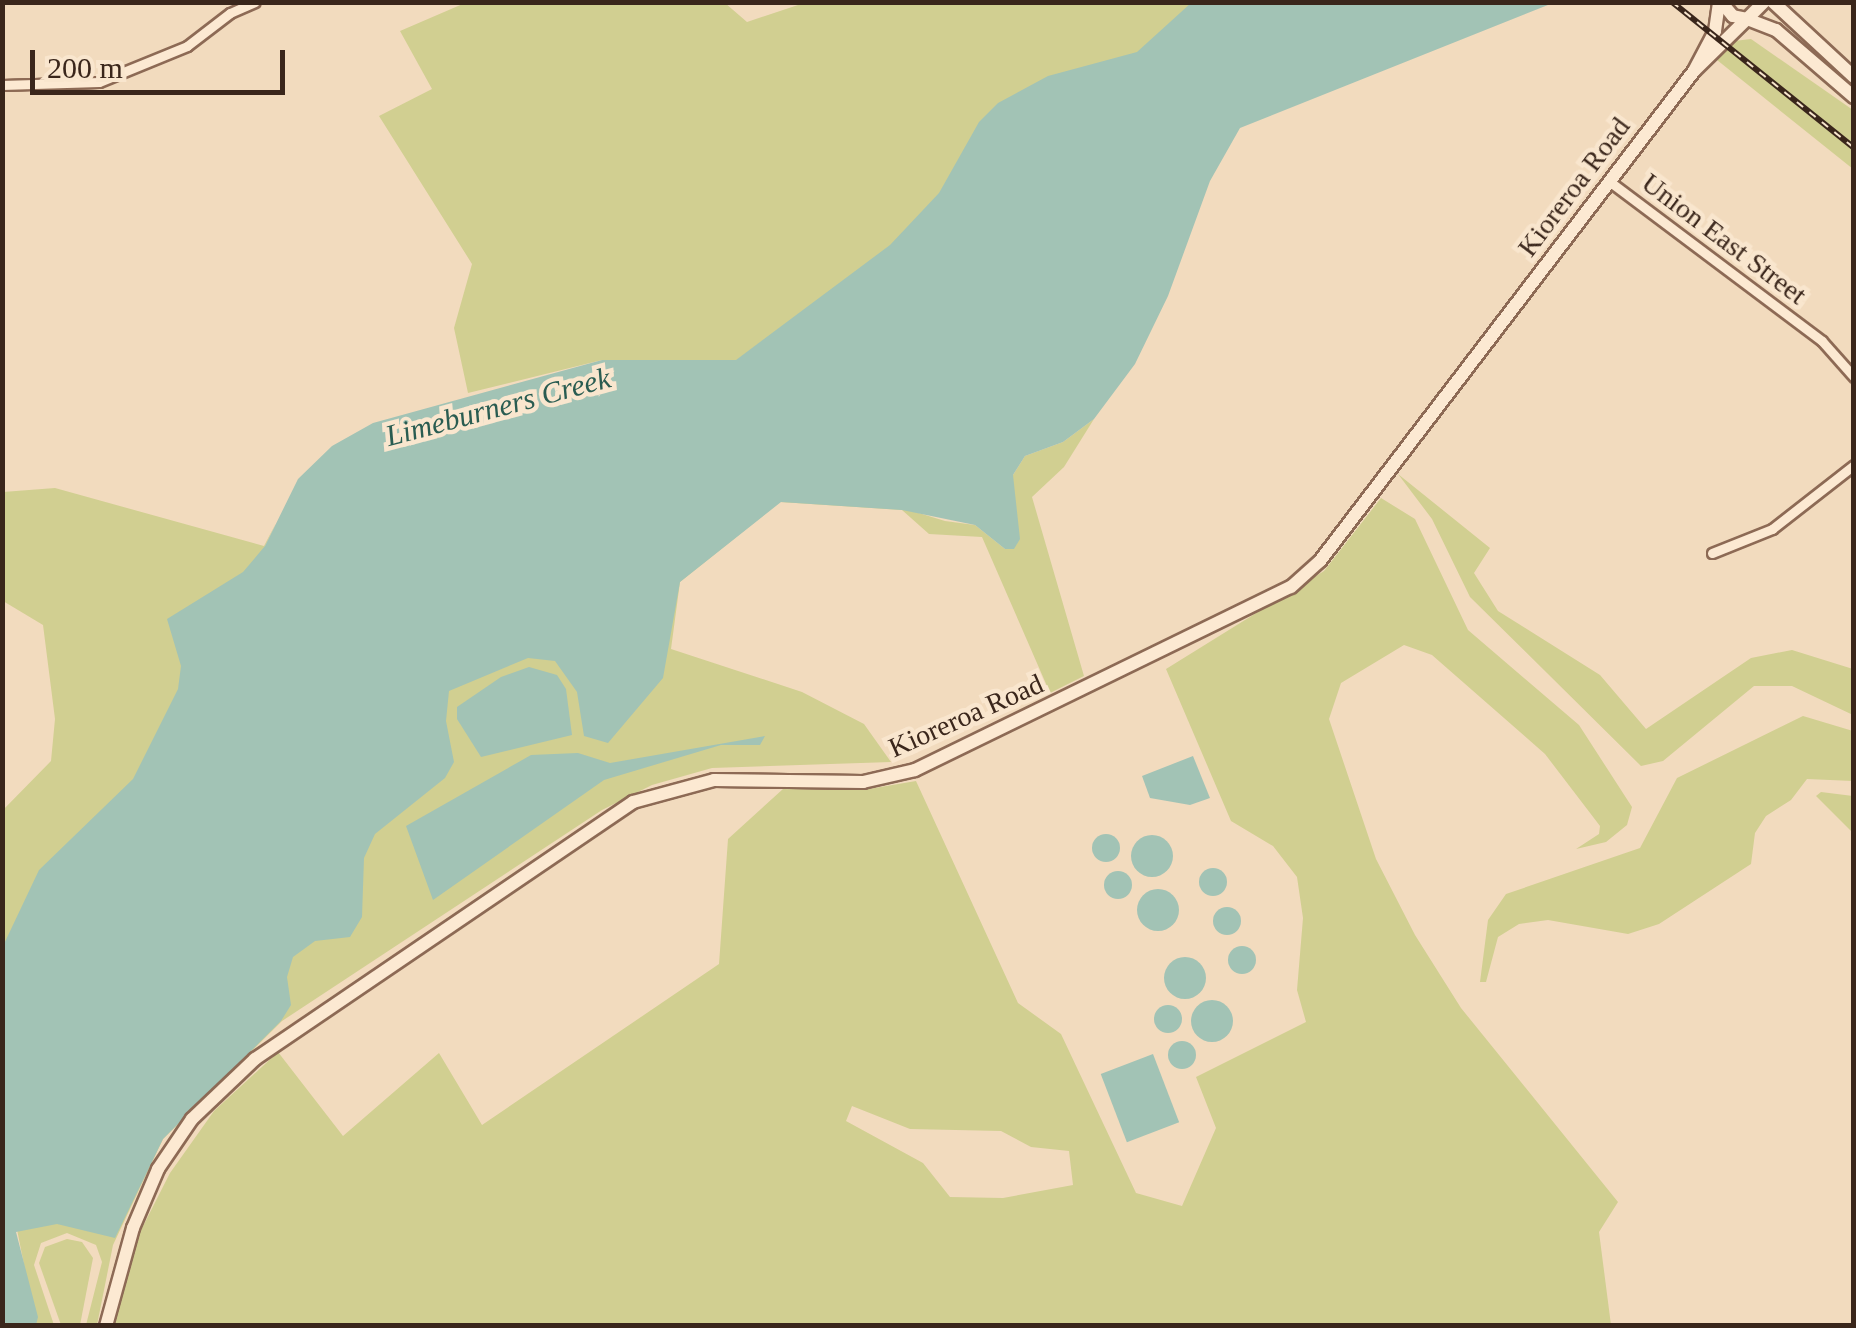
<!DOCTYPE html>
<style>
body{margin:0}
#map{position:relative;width:1856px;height:1328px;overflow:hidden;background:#f2dbbe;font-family:Georgia,serif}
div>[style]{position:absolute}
.green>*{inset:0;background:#d1cf91}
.water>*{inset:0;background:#a2c3b5;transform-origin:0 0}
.round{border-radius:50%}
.roads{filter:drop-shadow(2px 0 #8d6a55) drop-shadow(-2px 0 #8d6a55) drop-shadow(0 2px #8d6a55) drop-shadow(0 -2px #8d6a55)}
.street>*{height:9px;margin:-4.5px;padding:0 4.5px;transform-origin:4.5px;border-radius:4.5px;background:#fce9d2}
.secondary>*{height:12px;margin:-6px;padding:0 6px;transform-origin:6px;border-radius:6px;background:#fce9d2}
.rail>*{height:6px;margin-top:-3px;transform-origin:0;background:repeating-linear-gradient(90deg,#f9e6ce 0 8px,#3a261b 0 16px);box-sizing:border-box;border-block:2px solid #3a261b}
span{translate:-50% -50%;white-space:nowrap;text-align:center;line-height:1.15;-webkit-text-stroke:9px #f9e6ce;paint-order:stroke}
.street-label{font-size:28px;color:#3a261b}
.water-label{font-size:30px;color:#295c51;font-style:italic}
.frame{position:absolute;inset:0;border:5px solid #3a261b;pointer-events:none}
.scale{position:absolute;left:30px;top:50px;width:255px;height:45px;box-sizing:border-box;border:5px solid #3a261b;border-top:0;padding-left:12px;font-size:30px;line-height:35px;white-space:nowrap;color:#3a261b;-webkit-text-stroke:8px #f9e6ce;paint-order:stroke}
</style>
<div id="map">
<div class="green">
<i style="clip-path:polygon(807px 2px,1191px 3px,992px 363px,602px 360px,468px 393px,454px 328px,472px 264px,379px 116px,432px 89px,400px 31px,465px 3px,725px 3px,747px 22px)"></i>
<i style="clip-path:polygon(1751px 39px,1853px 110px,1853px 169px,1717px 60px,1734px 41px)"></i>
<i style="clip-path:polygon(603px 417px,945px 521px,975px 525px,1005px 549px,1013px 475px,1025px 456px,1063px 442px,1094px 419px,1064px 467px,1032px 497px,1084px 676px,1050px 693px,982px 537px,929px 534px,902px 510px,780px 502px,680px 582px,671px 649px,802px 692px,864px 724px,891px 762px,712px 768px,652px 785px,602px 810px,282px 1021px,163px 1139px,113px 1245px,97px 1325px,86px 1325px,102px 1262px,96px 1245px,67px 1233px,41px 1243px,34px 1265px,54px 1325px,36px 1325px,8px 1184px)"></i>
<i style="clip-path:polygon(1398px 474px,1490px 548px,1474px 573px,1498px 611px,1600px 675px,1646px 729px,1751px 658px,1792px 650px,1853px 669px,1853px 715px,1792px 686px,1754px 686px,1663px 761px,1641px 766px,1470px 597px,1432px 519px)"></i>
<i style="clip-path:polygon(55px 488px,264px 546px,276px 523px,3px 1101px,3px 810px,51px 761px,55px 719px,43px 625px,3px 601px,3px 492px)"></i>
<i style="clip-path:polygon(evenodd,1381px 498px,1415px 519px,1468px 630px,1579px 725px,1632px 807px,1627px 825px,1606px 842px,1576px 849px,1599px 834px,1600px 826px,1545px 754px,1432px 655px,1404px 645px,1341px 683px,1329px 719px,1376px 859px,1415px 935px,1461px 1008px,1618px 1202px,1599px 1232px,1611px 1325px,113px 1326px,138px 1236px,170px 1173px,214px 1111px,278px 1052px,343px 1136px,439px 1053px,482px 1125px,719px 964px,728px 839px,783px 789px,863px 790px,916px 781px,1018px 1003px,1061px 1034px,1136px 1193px,1182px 1206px,1216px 1128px,1196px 1077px,1306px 1022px,1297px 990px,1303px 918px,1297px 877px,1273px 846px,1231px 821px,1166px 669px,1324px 571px,1381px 498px,852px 1106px,910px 1129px,1001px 1131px,1031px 1147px,1069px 1151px,1073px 1185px,1003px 1198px,950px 1197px,923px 1163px,846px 1121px,852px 1106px)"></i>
<i style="clip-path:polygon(1803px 716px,1853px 731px,1853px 781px,1807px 779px,1791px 800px,1766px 816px,1755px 833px,1751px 864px,1659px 924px,1628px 934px,1548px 920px,1519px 924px,1498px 937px,1486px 982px,1480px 982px,1488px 920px,1506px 894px,1640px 848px,1677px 778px)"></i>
<i style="clip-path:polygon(1821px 792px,1853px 796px,1853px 833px,1816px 796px)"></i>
<i style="clip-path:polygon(67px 1239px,82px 1242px,93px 1258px,80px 1325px,61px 1325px,39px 1263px,45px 1247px)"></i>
</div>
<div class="water">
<i style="clip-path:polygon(1191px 3px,1553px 3px,1240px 128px,1210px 181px,1168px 296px,1135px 364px,1094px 419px,1063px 442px,1025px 456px,1013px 475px,1020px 539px,1014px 549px,1005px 549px,975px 525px,902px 510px,781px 502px,680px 582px,663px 678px,608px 743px,584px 736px,577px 692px,555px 661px,528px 658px,449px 691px,446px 721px,454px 762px,445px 778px,375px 834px,364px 858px,362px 917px,350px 937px,315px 941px,293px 957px,287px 977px,291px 1005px,281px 1021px,163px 1139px,115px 1238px,57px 1224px,16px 1232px,38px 1317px,36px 1325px,3px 1325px,3px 946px,39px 870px,133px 779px,178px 689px,181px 666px,167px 619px,243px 572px,265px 546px,298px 479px,332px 446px,373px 423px,602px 360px,736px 360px,890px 245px,939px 193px,979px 122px,998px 103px,1048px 76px,1137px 52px)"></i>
<i style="clip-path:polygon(529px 667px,557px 675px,566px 689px,572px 735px,481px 757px,457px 719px,457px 707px,501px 677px)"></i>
<i style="clip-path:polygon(765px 736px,760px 745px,721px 745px,604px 780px,433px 900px,406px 826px,531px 755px,578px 753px,610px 763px)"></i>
<i style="clip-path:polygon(1193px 756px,1210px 798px,1190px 805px,1150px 798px,1142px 776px)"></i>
<i class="round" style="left:1092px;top:834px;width:28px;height:28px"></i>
<i class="round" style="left:1131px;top:835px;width:42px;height:42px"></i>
<i class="round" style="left:1199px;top:868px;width:28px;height:28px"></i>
<i class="round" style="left:1104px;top:871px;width:28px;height:28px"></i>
<i class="round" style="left:1137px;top:889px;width:42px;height:42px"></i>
<i class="round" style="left:1213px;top:907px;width:28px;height:28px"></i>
<i class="round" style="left:1228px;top:946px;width:28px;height:28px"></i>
<i class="round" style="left:1164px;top:957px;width:42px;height:42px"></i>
<i class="round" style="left:1191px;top:1000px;width:42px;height:42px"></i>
<i class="round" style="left:1154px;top:1005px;width:28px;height:28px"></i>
<i class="round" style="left:1168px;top:1041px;width:28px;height:28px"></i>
<i style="left:1153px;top:1054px;width:73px;height:56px;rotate:69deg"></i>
</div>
<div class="roads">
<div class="street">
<i style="left:2px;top:85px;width:97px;rotate:-1.8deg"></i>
<i style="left:99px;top:82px;width:95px;rotate:-22.2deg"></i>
<i style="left:187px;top:46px;width:54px;rotate:-37.5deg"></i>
<i style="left:230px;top:13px;width:27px;rotate:-24deg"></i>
<i style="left:1609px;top:181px;width:266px;rotate:36.9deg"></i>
<i style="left:1822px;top:341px;width:48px;rotate:48.4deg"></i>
<i style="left:1712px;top:553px;width:65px;rotate:-21.8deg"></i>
<i style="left:1772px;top:529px;width:104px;rotate:-38deg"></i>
</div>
<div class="secondary">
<i style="left:1773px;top:2px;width:110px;rotate:42.8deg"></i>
<i style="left:1722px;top:3px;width:17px;rotate:50deg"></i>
<i style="left:1733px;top:16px;width:14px;rotate:12deg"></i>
<i style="left:1747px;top:19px;width:24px;rotate:-45deg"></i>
<i style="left:1695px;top:69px;width:43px;rotate:-62.2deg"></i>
<i style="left:1715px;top:31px;width:29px;rotate:-82deg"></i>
<i style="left:106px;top:1326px;width:102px;rotate:-74.6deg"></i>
<i style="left:133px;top:1228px;width:64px;rotate:-67deg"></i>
<i style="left:158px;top:1169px;width:60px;rotate:-55.8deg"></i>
<i style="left:192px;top:1119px;width:87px;rotate:-43.6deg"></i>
<i style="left:255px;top:1059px;width:457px;rotate:-34.2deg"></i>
<i style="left:633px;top:802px;width:84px;rotate:-15.2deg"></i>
<i style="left:714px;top:780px;width:149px;rotate:0.8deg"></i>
<i style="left:863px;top:782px;width:53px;rotate:-13deg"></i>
<i style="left:915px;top:770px;width:418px;rotate:-26deg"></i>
<i style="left:1291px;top:587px;width:39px;rotate:-42deg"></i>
<i style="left:1320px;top:561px;width:616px;rotate:-52.65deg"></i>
<i style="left:1694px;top:71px;width:74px;rotate:-44.5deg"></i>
<i style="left:1747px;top:19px;width:31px;rotate:21deg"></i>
<i style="left:1776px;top:30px;width:103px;rotate:40.7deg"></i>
</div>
</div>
<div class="rail">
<i style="left:1672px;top:2px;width:233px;rotate:38.7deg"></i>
</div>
<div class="street-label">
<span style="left:1574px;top:187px;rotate:-53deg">Kioreroa Road</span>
<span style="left:1724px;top:239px;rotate:37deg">Union East Street</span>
<span style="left:966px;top:716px;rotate:-24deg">Kioreroa Road</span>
</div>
<div class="water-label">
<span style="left:498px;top:407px;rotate:-15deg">Limeburners Creek</span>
</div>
<div class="frame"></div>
<div class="scale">200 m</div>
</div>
